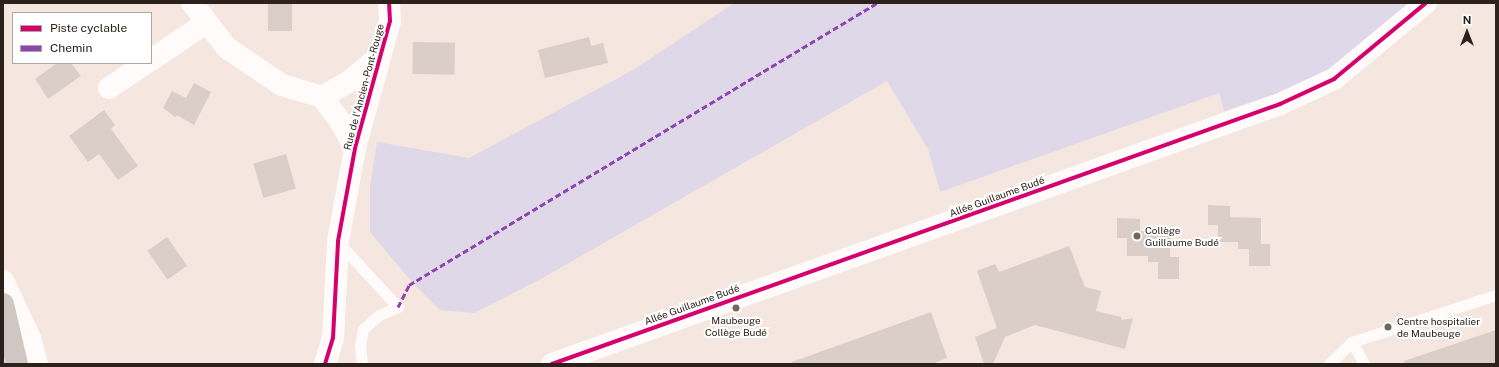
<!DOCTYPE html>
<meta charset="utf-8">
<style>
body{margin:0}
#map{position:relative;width:1499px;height:367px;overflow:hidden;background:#f5e7df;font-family:"Public Sans",sans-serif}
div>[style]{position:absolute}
.green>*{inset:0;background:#ded8e8}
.building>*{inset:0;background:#dbcec8;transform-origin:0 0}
.service>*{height:11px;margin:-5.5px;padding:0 5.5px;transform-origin:5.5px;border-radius:5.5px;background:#fefbfa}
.minor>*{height:22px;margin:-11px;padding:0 11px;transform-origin:11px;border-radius:11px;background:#fefbfa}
.primary>*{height:22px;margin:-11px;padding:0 11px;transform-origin:11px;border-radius:11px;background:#d0c7c2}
.quiet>*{height:3px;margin-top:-1.5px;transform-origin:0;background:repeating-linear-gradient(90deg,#8e44ad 0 6px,transparent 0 9px)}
.cycleway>*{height:4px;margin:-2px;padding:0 2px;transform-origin:2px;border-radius:2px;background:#d6006c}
.dots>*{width:11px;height:11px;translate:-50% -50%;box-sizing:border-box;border:2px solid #fff;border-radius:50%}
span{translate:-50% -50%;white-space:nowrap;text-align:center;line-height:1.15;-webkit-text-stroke:4px #fff;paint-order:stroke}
.street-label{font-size:10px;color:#2c211b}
.poi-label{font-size:10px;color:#2c211b}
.left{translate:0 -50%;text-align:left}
.frame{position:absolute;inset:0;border:4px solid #2c211b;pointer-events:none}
.legend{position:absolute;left:12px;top:12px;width:140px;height:52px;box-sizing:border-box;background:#fff;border:1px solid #aba6a4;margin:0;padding:5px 7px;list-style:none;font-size:12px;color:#2c211b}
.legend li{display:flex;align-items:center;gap:8px;height:20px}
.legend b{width:20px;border:1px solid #aba6a4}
.north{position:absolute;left:1447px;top:12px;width:40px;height:40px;-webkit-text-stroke:3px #fff;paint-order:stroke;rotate:0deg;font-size:11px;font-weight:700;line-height:16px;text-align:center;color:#2c211b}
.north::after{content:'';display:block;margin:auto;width:14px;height:18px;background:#2c211b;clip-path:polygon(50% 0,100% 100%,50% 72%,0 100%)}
</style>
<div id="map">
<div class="green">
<i style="clip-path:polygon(734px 3px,1418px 3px,1354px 56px,1293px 88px,1224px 111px,1219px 93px,940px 192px,928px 149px,887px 81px,539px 280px,474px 313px,440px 310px,411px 281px,370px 232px,370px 186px,377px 142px,469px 158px,633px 70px)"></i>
</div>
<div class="building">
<i style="left:268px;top:3px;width:24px;height:28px"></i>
<i style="clip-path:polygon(589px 37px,591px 46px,603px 43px,608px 63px,545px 78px,538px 50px)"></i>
<i style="left:413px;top:42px;width:42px;height:32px;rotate:1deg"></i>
<i style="clip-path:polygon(57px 63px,71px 63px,81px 76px,48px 99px,35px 79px)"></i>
<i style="clip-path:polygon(194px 83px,211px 92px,194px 125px,177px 115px,175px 117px,163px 108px,172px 91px,186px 98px)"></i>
<i style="clip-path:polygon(104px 110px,115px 125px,111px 129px,138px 166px,118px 180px,99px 154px,88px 162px,69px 136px)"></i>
<i style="left:286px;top:154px;width:36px;height:34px;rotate:74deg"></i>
<i style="clip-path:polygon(1208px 205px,1230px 206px,1230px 217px,1261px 218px,1261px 244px,1270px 244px,1270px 266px,1249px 266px,1249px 249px,1238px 249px,1238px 242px,1218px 242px,1218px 225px,1208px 225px)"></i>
<i style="clip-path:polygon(1117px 218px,1140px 219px,1140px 231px,1170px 231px,1170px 257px,1179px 257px,1179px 279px,1158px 279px,1158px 262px,1148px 262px,1148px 256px,1127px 256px,1127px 238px,1117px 238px)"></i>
<i style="left:167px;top:237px;width:35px;height:24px;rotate:55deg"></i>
<i style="clip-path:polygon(1069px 246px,1085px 287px,1101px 291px,1096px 311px,1121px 317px,1122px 320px,1133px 318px,1125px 349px,1035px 325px,1005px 337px,993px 364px,984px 364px,975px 337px,997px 328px,977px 271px,995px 264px,999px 272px)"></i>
<i style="clip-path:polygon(931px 312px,947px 358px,932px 364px,792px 364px,792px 362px)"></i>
<i style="clip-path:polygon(1496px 330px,1496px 364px,1404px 364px,1404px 361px)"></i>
</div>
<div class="service">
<i style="left:338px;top:242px;width:88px;rotate:47.3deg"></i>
<i style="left:398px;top:307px;width:21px;rotate:157deg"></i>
<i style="left:379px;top:315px;width:21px;rotate:139deg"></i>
<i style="left:363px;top:329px;width:17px;rotate:100deg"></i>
<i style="left:360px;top:346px;width:18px;rotate:84deg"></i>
<i style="left:1352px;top:342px;width:25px;rotate:61deg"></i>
<i style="left:1329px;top:364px;width:32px;rotate:-44deg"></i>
<i style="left:1352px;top:342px;width:151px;rotate:-18.1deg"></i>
</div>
<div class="minor">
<i style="left:192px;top:3px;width:57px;rotate:52.1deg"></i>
<i style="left:227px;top:48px;width:66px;rotate:33.9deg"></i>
<i style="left:282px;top:85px;width:42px;rotate:16.7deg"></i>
<i style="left:151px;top:60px;width:66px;rotate:-33.9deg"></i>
<i style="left:109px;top:88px;width:45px;rotate:-34deg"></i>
<i style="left:355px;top:148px;width:31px;rotate:-119deg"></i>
<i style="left:340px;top:121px;width:30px;rotate:-127deg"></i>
<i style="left:322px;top:97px;width:34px;rotate:-30deg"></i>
<i style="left:351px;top:80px;width:38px;rotate:-40deg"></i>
<i style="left:3px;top:281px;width:63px;rotate:64.7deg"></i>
<i style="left:30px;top:338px;width:27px;rotate:75deg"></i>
<i style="left:325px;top:364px;width:27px;rotate:-73deg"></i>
<i style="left:333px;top:338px;width:97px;rotate:-87deg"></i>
<i style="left:338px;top:241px;width:95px;rotate:-79.6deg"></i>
<i style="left:355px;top:148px;width:132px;rotate:-74.6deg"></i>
<i style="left:390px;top:21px;width:18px;rotate:-93deg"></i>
<i style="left:552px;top:364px;width:773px;rotate:-19.65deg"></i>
<i style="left:1280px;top:104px;width:60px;rotate:-24.8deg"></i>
<i style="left:1334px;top:79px;width:119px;rotate:-39.6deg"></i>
</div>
<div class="primary">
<i style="left:3px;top:304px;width:62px;rotate:76.9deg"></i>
</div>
<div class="quiet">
<i style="left:398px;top:307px;width:25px;rotate:-63deg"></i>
<i style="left:409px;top:285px;width:546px;rotate:-31.07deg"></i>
</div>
<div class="cycleway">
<i style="left:325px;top:364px;width:27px;rotate:-73deg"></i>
<i style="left:333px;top:338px;width:97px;rotate:-87deg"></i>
<i style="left:338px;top:241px;width:95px;rotate:-79.6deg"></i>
<i style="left:355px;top:148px;width:132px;rotate:-74.6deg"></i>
<i style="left:390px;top:21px;width:18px;rotate:-93deg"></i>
<i style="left:552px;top:364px;width:773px;rotate:-19.65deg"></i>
<i style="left:1280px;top:104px;width:60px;rotate:-24.8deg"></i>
<i style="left:1334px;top:79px;width:119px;rotate:-39.6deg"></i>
</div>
<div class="dots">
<i style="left:1137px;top:236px;background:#726660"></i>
<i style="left:736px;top:308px;background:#726660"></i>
<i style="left:1388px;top:327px;background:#726660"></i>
</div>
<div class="street-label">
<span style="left:364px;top:87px;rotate:-75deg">Rue de l'Ancien-Pont-Rouge</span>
<span style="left:997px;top:197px;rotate:-20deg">Allée Guillaume Budé</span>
<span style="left:692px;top:305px;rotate:-20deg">Allée Guillaume Budé</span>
</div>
<div class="poi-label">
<span class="left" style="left:1145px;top:236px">Collège<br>Guillaume Budé</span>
<span style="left:736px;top:326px">Maubeuge<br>Collège Budé</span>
<span class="left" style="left:1397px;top:327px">Centre hospitalier<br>de Maubeuge</span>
</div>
<div class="frame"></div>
<ul class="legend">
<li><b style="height:5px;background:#d6006c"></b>Piste cyclable</li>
<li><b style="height:5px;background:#8e44ad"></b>Chemin</li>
</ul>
<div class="north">N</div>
</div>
